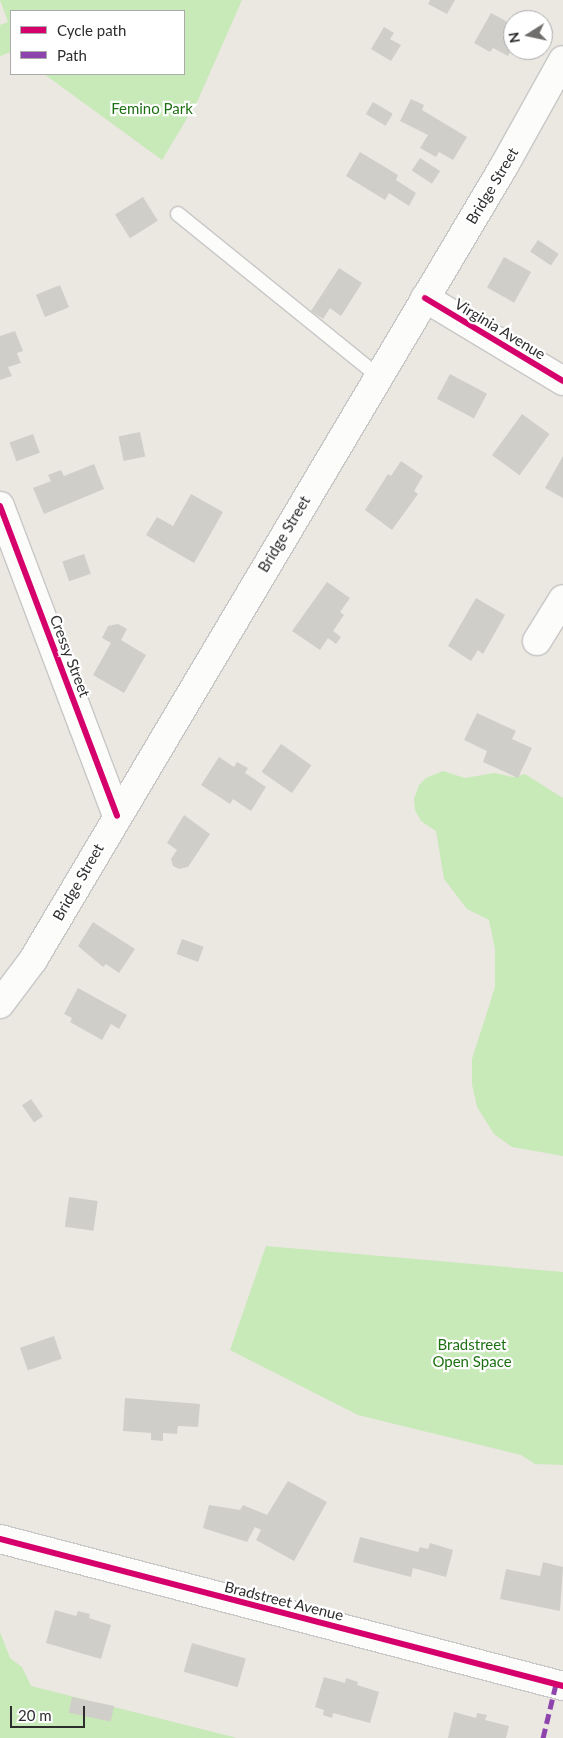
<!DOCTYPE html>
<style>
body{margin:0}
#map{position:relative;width:563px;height:1738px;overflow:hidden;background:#ebe8e2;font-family:Lato,sans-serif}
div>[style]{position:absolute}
.green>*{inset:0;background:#c8e9b8}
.building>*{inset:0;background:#d0cec9;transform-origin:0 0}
.roads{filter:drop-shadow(1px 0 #c8c7c7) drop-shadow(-1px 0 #c8c7c7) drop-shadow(0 1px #c8c7c7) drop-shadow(0 -1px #c8c7c7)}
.lane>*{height:14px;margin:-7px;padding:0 7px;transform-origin:7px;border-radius:7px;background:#fcfcfb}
.street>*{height:28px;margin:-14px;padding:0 14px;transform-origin:14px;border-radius:14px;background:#fcfcfb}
.secondary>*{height:28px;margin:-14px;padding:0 14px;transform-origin:14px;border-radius:14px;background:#fcfcfb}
.quiet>*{height:5px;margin-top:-2.5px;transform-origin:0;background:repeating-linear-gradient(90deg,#8e44ad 0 10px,transparent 0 15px)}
.cycleway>*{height:6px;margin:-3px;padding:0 3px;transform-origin:3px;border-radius:3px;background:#d6006c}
span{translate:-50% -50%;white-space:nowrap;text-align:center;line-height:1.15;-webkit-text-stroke:4.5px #fff;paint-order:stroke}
.park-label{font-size:15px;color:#1f7214}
.street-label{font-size:15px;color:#2d2d2d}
.legend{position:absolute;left:10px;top:10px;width:175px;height:65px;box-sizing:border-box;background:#fff;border:1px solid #ababab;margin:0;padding:6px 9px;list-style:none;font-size:15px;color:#2d2d2d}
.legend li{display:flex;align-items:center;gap:10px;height:25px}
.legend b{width:25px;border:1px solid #ababab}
.north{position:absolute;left:503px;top:10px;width:50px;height:50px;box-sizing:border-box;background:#fff;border:1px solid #ababab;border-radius:50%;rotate:260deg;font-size:14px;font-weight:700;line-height:20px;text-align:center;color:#2d2d2d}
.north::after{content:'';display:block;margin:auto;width:18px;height:22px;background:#706e6c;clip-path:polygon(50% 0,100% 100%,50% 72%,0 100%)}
.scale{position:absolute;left:10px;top:1706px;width:75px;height:22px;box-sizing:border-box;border:2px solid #2d2d2d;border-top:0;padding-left:6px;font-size:15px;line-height:18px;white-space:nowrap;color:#2d2d2d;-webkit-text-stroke:4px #fff;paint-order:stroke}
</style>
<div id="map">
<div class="green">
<i style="clip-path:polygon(0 0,242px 0,198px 100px,162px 160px,44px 74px,184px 74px,184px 11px,11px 11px,11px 52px,0 56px,0 25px,8px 22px)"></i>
<i style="clip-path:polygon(443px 771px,465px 778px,494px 773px,513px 777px,525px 774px,563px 798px,563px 1156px,512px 1147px,494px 1134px,477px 1107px,472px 1084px,472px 1059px,495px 987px,495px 949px,489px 920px,467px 909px,444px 879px,436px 831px,421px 821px,415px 810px,414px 799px,419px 785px,426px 778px)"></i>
<i style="clip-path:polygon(266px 1246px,563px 1272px,563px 1465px,535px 1464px,521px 1455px,358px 1415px,230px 1350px)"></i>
<i style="clip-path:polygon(0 1632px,10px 1658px,22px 1667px,31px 1686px,237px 1738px,0 1738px)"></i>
</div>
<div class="building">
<i style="clip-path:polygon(430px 0,455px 0,447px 14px,428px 4px)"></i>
<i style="clip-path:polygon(491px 13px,513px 25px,513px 47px,508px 56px,493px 48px,490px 52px,474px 43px)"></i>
<i style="clip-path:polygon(384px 27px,394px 33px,390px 39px,401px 45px,391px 61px,371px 49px)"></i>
<i style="clip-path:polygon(411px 99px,424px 105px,422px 110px,467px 137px,453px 160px,439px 152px,436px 157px,420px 148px,428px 135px,400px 121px)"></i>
<i style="left:373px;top:102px;width:23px;height:14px;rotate:31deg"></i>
<i style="clip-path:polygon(360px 152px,398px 175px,396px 180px,416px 193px,409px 206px,389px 193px,385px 200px,346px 176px)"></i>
<i style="left:420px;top:158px;width:24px;height:15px;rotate:33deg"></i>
<i style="left:143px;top:197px;width:28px;height:33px;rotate:58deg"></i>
<i style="left:538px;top:240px;width:25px;height:14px;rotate:34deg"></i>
<i style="left:504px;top:257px;width:31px;height:35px;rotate:29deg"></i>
<i style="clip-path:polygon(339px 268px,362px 283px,341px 316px,330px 308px,323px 319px,311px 311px)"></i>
<i style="left:60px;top:285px;width:24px;height:26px;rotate:68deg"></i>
<i style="clip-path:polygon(15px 331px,23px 351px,17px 353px,21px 363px,8px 367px,12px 376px,0 380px,0 336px)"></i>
<i style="left:450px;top:374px;width:42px;height:28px;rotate:28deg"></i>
<i style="left:522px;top:414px;width:34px;height:51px;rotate:36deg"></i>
<i style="left:140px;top:432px;width:25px;height:22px;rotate:78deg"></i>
<i style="left:33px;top:434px;width:20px;height:25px;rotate:70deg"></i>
<i style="clip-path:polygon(563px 456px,563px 498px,545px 488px)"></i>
<i style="clip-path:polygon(401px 461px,423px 476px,414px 491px,418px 494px,392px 530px,365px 510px,388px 474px,391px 476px)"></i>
<i style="clip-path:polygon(94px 464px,104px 489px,44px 514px,33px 488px,51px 481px,48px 475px,61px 470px,64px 476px)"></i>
<i style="clip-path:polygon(191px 494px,223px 512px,194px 563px,146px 535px,157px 517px,173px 526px)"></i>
<i style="left:84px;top:554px;width:21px;height:23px;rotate:71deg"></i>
<i style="clip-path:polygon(327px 582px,350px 598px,340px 612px,344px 615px,333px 631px,341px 637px,336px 644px,328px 638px,320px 650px,292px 631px)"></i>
<i style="clip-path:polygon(476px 598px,505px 615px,483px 654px,478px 650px,471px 661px,448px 646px)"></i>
<i style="clip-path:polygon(118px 624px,127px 629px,121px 640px,146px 655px,124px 693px,93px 675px,111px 643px,102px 638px,108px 626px)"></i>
<i style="clip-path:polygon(477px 713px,516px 731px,512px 739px,532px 748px,518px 778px,483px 762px,487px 751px,464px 740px)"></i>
<i style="left:281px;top:744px;width:37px;height:34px;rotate:35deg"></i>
<i style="clip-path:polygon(219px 757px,234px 767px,237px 762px,248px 768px,245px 773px,266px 787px,251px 811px,233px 799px,230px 804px,201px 785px)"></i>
<i style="clip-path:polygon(184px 815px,210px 834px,188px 867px,179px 869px,173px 866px,171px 859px,177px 850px,167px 843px)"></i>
<i style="clip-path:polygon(93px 922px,135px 949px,119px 973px,106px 964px,103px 967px,78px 946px)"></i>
<i style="left:182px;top:939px;width:23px;height:16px;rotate:20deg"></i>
<i style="clip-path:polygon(78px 988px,127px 1015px,119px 1029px,111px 1024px,102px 1040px,70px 1022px,72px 1018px,64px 1014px)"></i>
<i style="left:31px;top:1099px;width:21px;height:11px;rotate:55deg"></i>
<i style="left:69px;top:1197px;width:29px;height:30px;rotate:8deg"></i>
<i style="left:54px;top:1336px;width:24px;height:36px;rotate:71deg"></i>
<i style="clip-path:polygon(125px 1398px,200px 1404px,198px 1427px,178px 1426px,177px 1434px,163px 1433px,163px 1441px,151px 1440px,151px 1433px,123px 1431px)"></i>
<i style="clip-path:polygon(288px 1481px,327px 1502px,294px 1561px,256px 1540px,261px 1530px,255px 1527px,247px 1542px,203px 1528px,209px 1505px,240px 1510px,243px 1505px,267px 1515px)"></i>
<i style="clip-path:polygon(360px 1537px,418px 1552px,420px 1547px,428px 1549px,430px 1543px,453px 1550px,446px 1577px,413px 1568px,411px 1577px,353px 1562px)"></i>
<i style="clip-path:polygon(543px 1562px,563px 1567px,560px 1611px,500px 1599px,506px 1569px,540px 1576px)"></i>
<i style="clip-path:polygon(55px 1610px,76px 1616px,78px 1611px,90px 1614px,89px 1618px,111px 1625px,101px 1659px,46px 1643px)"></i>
<i style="left:192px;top:1643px;width:56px;height:30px;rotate:16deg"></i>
<i style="clip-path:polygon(324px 1677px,345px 1683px,346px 1678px,358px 1682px,357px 1685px,379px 1692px,370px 1723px,333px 1713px,332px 1718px,323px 1715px,324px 1710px,315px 1707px)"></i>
<i style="left:72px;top:1697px;width:43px;height:16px;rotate:12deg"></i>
<i style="clip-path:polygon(454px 1712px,476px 1718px,477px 1713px,487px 1715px,485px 1720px,509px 1726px,506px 1738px,448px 1738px)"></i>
</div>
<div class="roads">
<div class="lane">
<i style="left:178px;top:214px;width:257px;rotate:39deg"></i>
</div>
<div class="street">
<i style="left:425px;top:298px;width:161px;rotate:31deg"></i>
<i style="left:0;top:506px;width:331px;rotate:69.3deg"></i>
<i style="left:537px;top:641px;width:49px;rotate:-58.2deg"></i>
<i style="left:0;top:1539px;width:582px;rotate:14.63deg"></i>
</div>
<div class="secondary">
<i style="left:0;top:1004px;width:55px;rotate:-53.1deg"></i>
<i style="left:33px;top:960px;width:923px;rotate:-59.32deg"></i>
<i style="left:504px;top:166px;width:121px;rotate:-60.9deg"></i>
</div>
</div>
<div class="quiet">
<i style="left:543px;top:1738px;width:56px;rotate:-76.5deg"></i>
</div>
<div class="cycleway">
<i style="left:425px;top:298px;width:161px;rotate:31deg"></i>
<i style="left:0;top:506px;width:331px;rotate:69.3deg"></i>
<i style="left:0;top:1539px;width:582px;rotate:14.63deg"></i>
</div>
<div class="park-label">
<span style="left:152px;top:109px">Femino Park</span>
<span style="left:472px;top:1353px">Bradstreet<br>Open Space</span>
</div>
<div class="street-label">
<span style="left:492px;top:186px;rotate:-59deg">Bridge Street</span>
<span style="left:500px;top:329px;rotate:31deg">Virginia Avenue</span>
<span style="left:284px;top:534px;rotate:-59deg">Bridge Street</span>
<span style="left:70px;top:656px;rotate:69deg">Cressy Street</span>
<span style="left:78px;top:882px;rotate:-60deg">Bridge Street</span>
<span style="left:284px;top:1601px;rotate:14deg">Bradstreet Avenue</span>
</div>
<ul class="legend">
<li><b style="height:6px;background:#d6006c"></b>Cycle path</li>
<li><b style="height:6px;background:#8e44ad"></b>Path</li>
</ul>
<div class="north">N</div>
<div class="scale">20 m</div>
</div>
